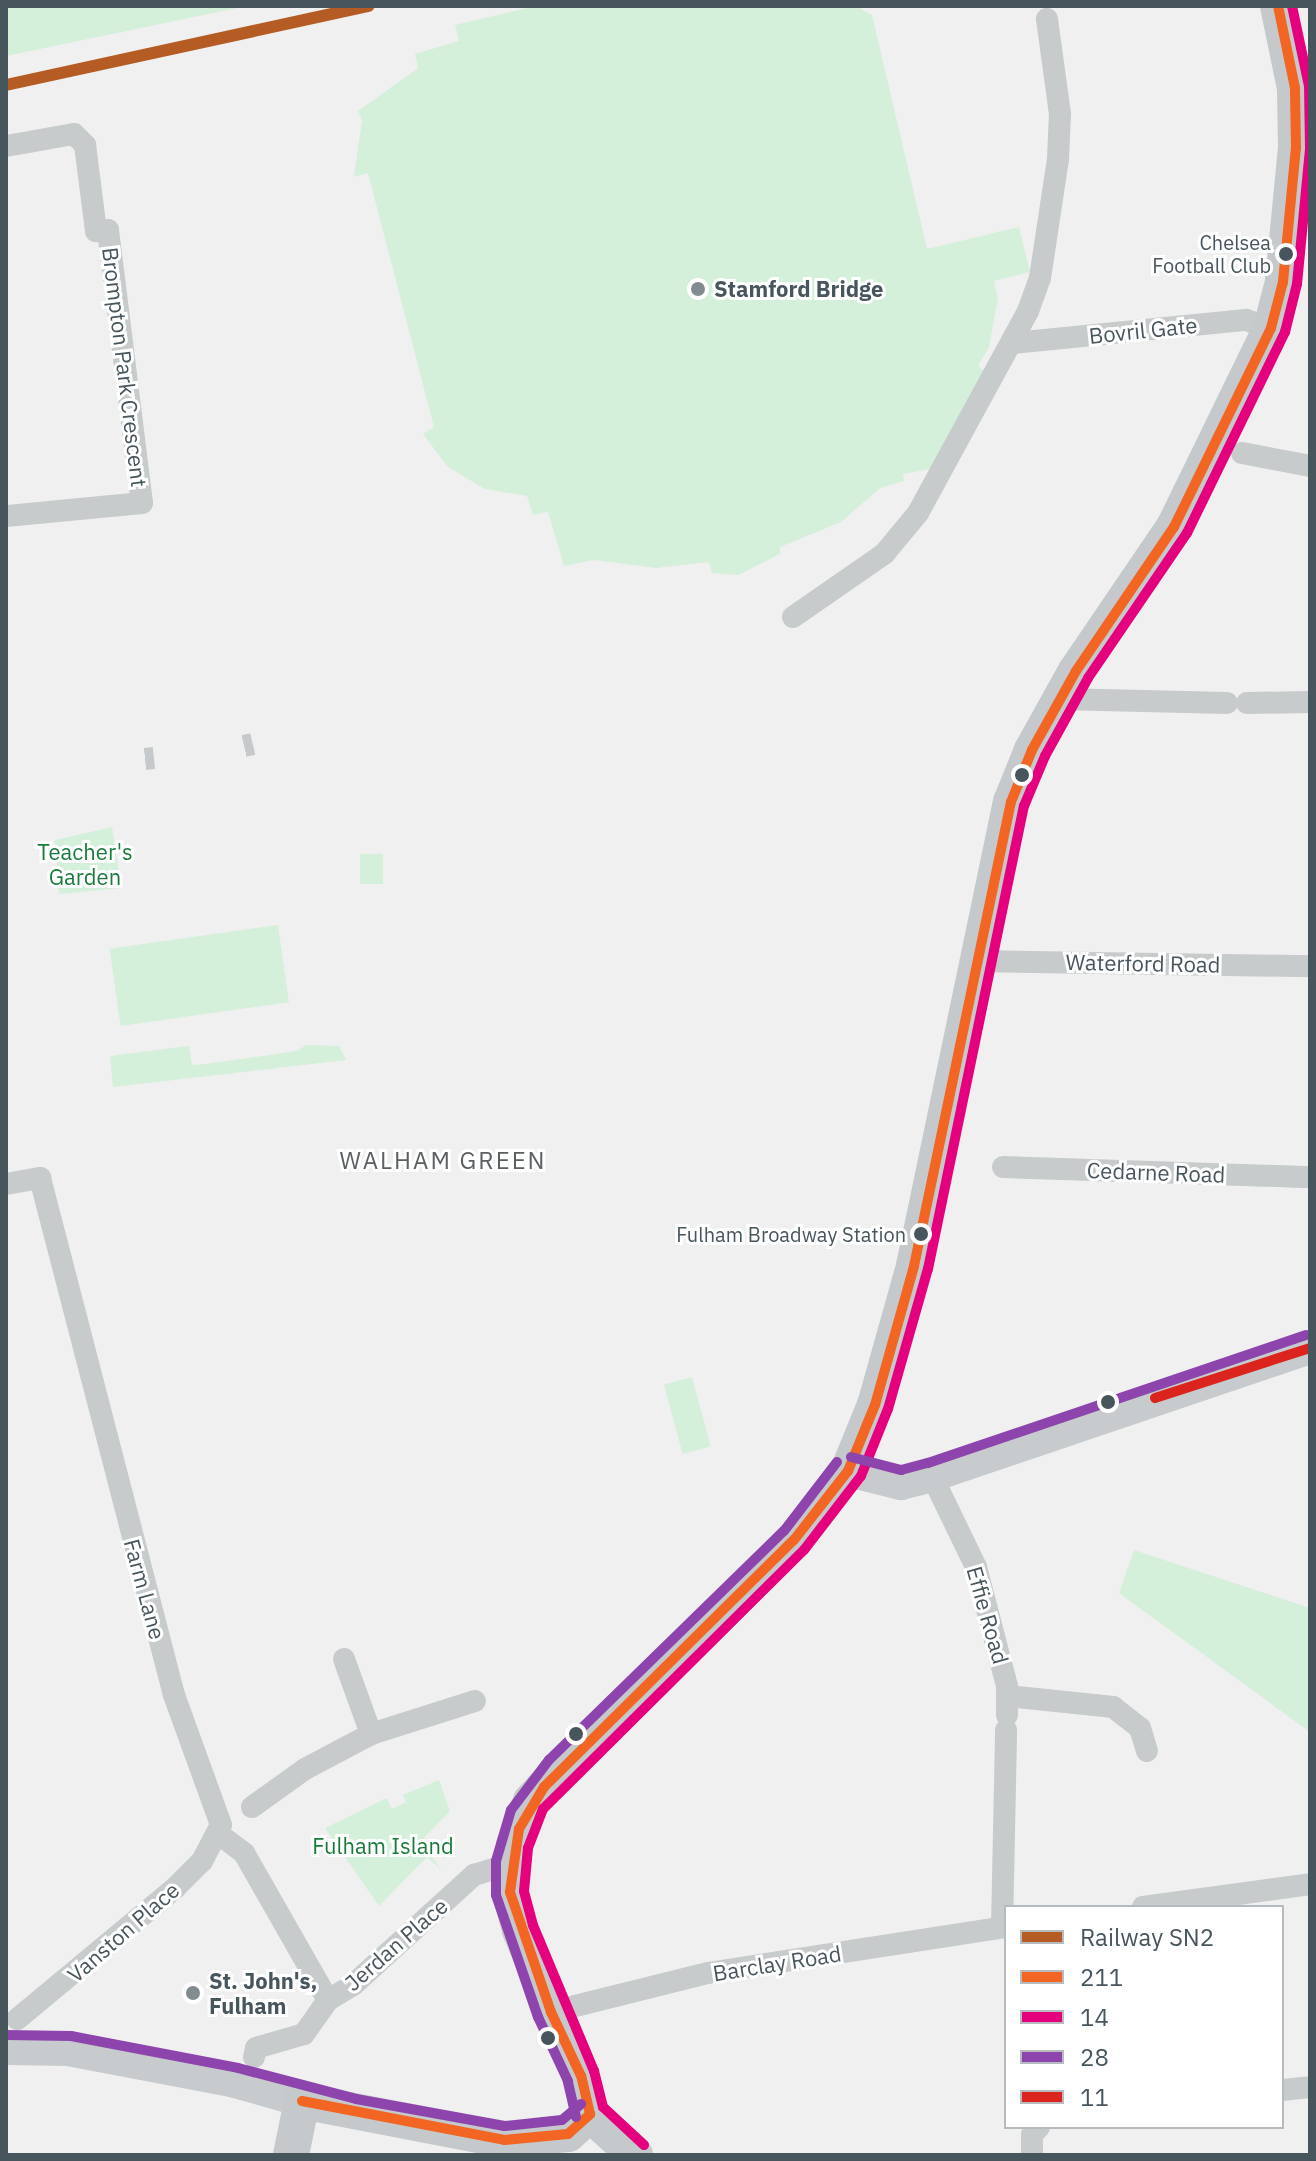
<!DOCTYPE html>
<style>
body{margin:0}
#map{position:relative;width:1316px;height:2161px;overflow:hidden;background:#f0f0f0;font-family:"IBM Plex Sans",sans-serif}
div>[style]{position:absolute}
.green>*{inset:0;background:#d4efda;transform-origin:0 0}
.street-tunnel>*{height:22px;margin-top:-11px;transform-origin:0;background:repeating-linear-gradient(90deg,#c6c9cb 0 22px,transparent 0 33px)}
.street>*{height:22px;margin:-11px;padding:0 11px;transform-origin:11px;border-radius:11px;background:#c7cbcb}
.secondary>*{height:32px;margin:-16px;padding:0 16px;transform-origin:16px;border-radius:16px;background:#c7cbcd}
.primary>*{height:36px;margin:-18px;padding:0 18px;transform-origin:18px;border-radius:18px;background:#c5c9cb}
.bus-1>*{height:10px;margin:-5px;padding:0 5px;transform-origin:5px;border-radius:5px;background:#f26522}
.bus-2>*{height:10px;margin:-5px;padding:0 5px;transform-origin:5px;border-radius:5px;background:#e5007d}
.bus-3>*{height:10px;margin:-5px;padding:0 5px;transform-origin:5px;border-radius:5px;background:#8e44ad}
.bus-4>*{height:10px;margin:-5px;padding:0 5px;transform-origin:5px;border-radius:5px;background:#dc241f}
.rail-1>*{height:12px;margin:-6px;padding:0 6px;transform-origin:6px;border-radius:6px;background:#b55b24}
.dots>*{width:22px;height:22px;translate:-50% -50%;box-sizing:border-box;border:4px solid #fff;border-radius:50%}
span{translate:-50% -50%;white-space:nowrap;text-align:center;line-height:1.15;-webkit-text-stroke:6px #fff;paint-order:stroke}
.bus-label{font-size:20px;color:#47555c}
.right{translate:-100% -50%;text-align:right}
.poi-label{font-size:22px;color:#47555c;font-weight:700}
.left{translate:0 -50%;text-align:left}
.street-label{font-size:22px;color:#47555c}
.park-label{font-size:22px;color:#197b3a}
.neighbourhood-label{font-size:24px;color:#5b6063;letter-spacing:2px}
.frame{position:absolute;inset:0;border:8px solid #47555c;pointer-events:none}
.legend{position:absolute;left:1004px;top:1905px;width:280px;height:224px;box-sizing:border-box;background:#fff;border:2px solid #b5bbbe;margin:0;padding:10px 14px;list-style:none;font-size:24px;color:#47555c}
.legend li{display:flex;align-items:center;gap:16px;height:40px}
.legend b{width:40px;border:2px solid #b5bbbe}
</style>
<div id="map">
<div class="green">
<i style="clip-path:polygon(6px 6px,247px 6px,6px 56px)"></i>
<i style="clip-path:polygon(536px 6px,856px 6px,872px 15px,927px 249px,1019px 227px,1030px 272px,994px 281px,998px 298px,989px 347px,978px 366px,988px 373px,930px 469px,903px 474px,904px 481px,880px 488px,841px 522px,780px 547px,780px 554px,738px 575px,712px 573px,709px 562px,656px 568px,594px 560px,564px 566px,548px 512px,533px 515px,527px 496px,485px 489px,448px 467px,423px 434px,434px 427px,368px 173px,354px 177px,362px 120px,358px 111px,418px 68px,415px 54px,459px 41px,455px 25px)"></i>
<i style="clip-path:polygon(112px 827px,121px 888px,59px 894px,55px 840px)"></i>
<i style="left:360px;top:854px;width:23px;height:30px"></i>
<i style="left:278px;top:925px;width:78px;height:170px;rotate:82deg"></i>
<i style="clip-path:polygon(306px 1045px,339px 1046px,346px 1060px,113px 1087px,110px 1056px,189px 1046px,192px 1065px,206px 1064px,297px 1051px)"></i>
<i style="left:692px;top:1377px;width:72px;height:29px;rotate:75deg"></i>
<i style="clip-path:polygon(1134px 1550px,1310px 1608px,1310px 1732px,1119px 1593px)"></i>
<i style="clip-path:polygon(439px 1780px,450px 1811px,420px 1842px,442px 1870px,427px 1857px,379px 1906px,325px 1828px,387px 1798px,392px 1809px,406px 1802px,403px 1795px)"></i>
</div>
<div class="street-tunnel">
<i style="left:244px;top:746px;width:9px;rotate:-13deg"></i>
<i style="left:145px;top:759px;width:9px;rotate:-6deg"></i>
</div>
<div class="street">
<i style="left:6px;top:146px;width:69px;rotate:-10deg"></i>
<i style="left:74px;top:134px;width:16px;rotate:45deg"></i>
<i style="left:85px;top:145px;width:87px;rotate:82.7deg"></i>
<i style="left:96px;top:231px;width:12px;rotate:-5deg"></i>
<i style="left:108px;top:230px;width:275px;rotate:82.9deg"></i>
<i style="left:142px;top:503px;width:137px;rotate:174.5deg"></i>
<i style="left:1014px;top:343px;width:233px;rotate:-5.7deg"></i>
<i style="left:1246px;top:320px;width:26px;rotate:18deg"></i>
<i style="left:1242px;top:453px;width:69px;rotate:10.8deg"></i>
<i style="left:793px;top:617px;width:111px;rotate:-34.7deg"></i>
<i style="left:884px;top:554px;width:53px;rotate:-50.3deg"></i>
<i style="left:918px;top:513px;width:230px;rotate:-61.4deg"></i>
<i style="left:1028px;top:311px;width:35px;rotate:-70deg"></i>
<i style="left:1040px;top:278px;width:120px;rotate:-81.4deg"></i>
<i style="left:1058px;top:159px;width:45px;rotate:-87.5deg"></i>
<i style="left:1060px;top:114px;width:96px;rotate:-97.8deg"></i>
<i style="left:1060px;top:699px;width:167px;rotate:1.4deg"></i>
<i style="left:1247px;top:703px;width:63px;rotate:-0.9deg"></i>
<i style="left:976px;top:961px;width:334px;rotate:0.9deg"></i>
<i style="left:1003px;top:1167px;width:307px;rotate:1.9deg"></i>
<i style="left:6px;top:1184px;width:35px;rotate:-10deg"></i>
<i style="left:40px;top:1178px;width:534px;rotate:75.47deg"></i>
<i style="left:174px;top:1695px;width:138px;rotate:70.1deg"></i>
<i style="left:221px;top:1825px;width:41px;rotate:117.8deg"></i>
<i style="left:202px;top:1861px;width:38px;rotate:135deg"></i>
<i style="left:175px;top:1888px;width:205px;rotate:140.3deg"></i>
<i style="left:932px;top:1476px;width:101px;rotate:64.2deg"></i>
<i style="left:976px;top:1567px;width:123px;rotate:75.4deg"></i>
<i style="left:1007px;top:1686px;width:29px;rotate:90deg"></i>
<i style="left:344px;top:1659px;width:80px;rotate:70.2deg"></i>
<i style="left:1007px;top:1696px;width:107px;rotate:5.9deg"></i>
<i style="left:1113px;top:1707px;width:34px;rotate:38deg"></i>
<i style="left:1140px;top:1728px;width:24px;rotate:73deg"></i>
<i style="left:252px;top:1807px;width:65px;rotate:-35.6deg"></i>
<i style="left:305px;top:1769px;width:75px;rotate:-27.9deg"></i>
<i style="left:371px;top:1734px;width:109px;rotate:-17.6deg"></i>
<i style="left:220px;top:1835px;width:30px;rotate:37deg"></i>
<i style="left:244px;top:1853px;width:169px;rotate:60.3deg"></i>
<i style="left:1143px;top:1907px;width:169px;rotate:-7.8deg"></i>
<i style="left:1002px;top:1927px;width:197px;rotate:-88.8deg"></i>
<i style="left:551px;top:2012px;width:162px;rotate:-14deg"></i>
<i style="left:708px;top:1973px;width:302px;rotate:-8.8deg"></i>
<i style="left:254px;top:2057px;width:9px;rotate:-77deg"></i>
<i style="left:256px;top:2048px;width:50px;rotate:-16.3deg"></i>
<i style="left:304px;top:2034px;width:42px;rotate:-54.8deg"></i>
<i style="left:328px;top:2000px;width:29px;rotate:-31deg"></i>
<i style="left:353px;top:1985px;width:164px;rotate:-42.3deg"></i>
<i style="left:474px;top:1875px;width:38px;rotate:-17deg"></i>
<i style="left:1282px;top:2090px;width:28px;rotate:-6deg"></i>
<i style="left:1032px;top:2155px;width:20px;rotate:-90deg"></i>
<i style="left:1032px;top:2135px;width:11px;rotate:-49deg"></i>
</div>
<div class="secondary">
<i style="left:848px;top:1471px;width:55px;rotate:13.8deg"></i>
<i style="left:901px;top:1484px;width:32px;rotate:-14deg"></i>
<i style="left:932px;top:1476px;width:399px;rotate:-18.7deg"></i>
<i style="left:6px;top:2049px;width:62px;rotate:0.9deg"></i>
<i style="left:68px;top:2050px;width:170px;rotate:10.8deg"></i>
<i style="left:235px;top:2082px;width:70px;rotate:15.8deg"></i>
</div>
<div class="primary">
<i style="left:291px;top:2155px;width:55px;rotate:-78.5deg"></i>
<i style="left:302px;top:2101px;width:206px;rotate:10.9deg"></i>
<i style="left:504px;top:2140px;width:64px;rotate:-5.4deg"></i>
<i style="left:568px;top:2134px;width:30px;rotate:-42deg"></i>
<i style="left:635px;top:2155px;width:61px;rotate:-137.7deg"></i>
<i style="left:590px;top:2114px;width:39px;rotate:-103deg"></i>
<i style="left:581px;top:2076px;width:158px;rotate:-112.7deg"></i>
<i style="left:520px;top:1930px;width:39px;rotate:-105deg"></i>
<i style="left:510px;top:1892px;width:47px;rotate:-85.1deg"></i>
<i style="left:514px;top:1845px;width:47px;rotate:-68.9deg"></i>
<i style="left:531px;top:1801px;width:19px;rotate:-47deg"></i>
<i style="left:544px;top:1787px;width:351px;rotate:-44.7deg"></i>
<i style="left:794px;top:1540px;width:88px;rotate:-52deg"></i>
<i style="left:848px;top:1471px;width:71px;rotate:-67.8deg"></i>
<i style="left:875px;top:1405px;width:144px;rotate:-74.3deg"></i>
<i style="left:914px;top:1266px;width:474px;rotate:-78.2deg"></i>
<i style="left:1011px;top:802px;width:56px;rotate:-68deg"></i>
<i style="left:1032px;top:750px;width:90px;rotate:-60.9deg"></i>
<i style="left:1076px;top:671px;width:174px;rotate:-55.8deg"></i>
<i style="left:1174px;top:527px;width:221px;rotate:-64deg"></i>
<i style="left:1271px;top:328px;width:48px;rotate:-75.4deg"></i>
<i style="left:1283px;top:282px;width:135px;rotate:-84.5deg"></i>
<i style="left:1296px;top:148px;width:60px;rotate:-91deg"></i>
<i style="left:1295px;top:88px;width:84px;rotate:-101.7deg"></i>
</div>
<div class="bus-1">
<i style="left:302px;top:2101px;width:206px;rotate:10.9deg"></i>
<i style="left:504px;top:2140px;width:64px;rotate:-5.4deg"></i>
<i style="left:568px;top:2134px;width:30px;rotate:-42deg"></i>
<i style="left:590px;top:2114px;width:39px;rotate:-103deg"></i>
<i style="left:581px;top:2076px;width:71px;rotate:-115.1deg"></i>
<i style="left:551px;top:2012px;width:127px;rotate:-108.9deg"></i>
<i style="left:510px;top:1892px;width:64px;rotate:-81.9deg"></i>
<i style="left:519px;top:1829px;width:49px;rotate:-59.2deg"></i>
<i style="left:544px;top:1787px;width:351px;rotate:-44.7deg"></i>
<i style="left:794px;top:1540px;width:88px;rotate:-52deg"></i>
<i style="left:848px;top:1471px;width:71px;rotate:-67.8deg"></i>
<i style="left:875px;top:1405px;width:144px;rotate:-74.3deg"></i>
<i style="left:914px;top:1266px;width:474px;rotate:-78.2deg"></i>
<i style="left:1011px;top:802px;width:56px;rotate:-68deg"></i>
<i style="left:1032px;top:750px;width:90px;rotate:-60.9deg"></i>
<i style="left:1076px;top:671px;width:174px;rotate:-55.8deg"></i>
<i style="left:1174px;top:527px;width:221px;rotate:-64deg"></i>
<i style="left:1271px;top:328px;width:48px;rotate:-75.4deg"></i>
<i style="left:1283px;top:282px;width:135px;rotate:-84.5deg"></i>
<i style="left:1296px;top:148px;width:60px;rotate:-91deg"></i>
<i style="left:1295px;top:88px;width:84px;rotate:-101.7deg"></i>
</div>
<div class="bus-2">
<i style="left:644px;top:2145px;width:56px;rotate:-137.2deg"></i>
<i style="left:603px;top:2107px;width:37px;rotate:-104deg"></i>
<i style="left:594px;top:2071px;width:158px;rotate:-112.7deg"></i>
<i style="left:533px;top:1925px;width:35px;rotate:-105deg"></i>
<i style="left:524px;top:1891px;width:43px;rotate:-84.7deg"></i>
<i style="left:528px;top:1848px;width:42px;rotate:-69deg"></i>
<i style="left:543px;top:1809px;width:368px;rotate:-44.8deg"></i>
<i style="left:804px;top:1550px;width:93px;rotate:-52.4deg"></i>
<i style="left:861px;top:1476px;width:72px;rotate:-68.1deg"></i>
<i style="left:888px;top:1409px;width:146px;rotate:-74.1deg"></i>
<i style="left:928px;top:1269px;width:473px;rotate:-78.3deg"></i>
<i style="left:1024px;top:806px;width:54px;rotate:-67.2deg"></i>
<i style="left:1045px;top:756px;width:89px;rotate:-61.1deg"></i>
<i style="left:1088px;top:678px;width:176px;rotate:-55.7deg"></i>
<i style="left:1187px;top:533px;width:224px;rotate:-64deg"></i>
<i style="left:1285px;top:332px;width:49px;rotate:-76deg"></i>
<i style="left:1297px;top:284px;width:137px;rotate:-84.5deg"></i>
<i style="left:1310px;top:148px;width:62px;rotate:-90.9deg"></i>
<i style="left:1309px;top:86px;width:82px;rotate:-102deg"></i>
</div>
<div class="bus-3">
<i style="left:851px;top:1457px;width:52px;rotate:14.6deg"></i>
<i style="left:901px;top:1470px;width:28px;rotate:-15deg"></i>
<i style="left:928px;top:1463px;width:399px;rotate:-18.7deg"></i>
<i style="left:6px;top:2035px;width:65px;rotate:0.9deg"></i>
<i style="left:71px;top:2036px;width:170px;rotate:10.8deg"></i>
<i style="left:238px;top:2068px;width:122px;rotate:14.7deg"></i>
<i style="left:356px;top:2099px;width:151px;rotate:10.3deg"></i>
<i style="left:505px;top:2126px;width:57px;rotate:-6deg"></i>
<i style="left:562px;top:2120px;width:25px;rotate:-40deg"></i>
<i style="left:576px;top:2117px;width:37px;rotate:-103deg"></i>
<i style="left:568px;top:2081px;width:71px;rotate:-115.1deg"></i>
<i style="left:538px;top:2017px;width:129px;rotate:-109deg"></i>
<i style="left:496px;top:1895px;width:34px;rotate:-90deg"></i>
<i style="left:496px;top:1861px;width:53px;rotate:-73.6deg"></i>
<i style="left:511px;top:1810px;width:63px;rotate:-52.8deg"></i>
<i style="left:549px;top:1760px;width:328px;rotate:-44.3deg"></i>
<i style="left:784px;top:1531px;width:87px;rotate:-52.5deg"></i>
</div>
<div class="bus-4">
<i style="left:1155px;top:1398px;width:163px;rotate:-17.9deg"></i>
</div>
<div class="rail-1">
<i style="left:6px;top:85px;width:371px;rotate:-12.3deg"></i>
</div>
<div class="dots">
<i style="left:1286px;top:254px;background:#47555c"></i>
<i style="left:698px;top:289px;background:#828b90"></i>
<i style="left:1022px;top:775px;background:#47555c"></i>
<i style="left:921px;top:1234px;background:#47555c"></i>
<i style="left:1108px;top:1402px;background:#47555c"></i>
<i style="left:576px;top:1734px;background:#47555c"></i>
<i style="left:193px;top:1993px;background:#828b90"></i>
<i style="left:548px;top:2038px;background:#47555c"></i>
</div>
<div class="bus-label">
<span class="right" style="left:1271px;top:254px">Chelsea<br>Football Club</span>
<span class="right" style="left:906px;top:1234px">Fulham Broadway Station</span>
</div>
<div class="poi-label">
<span class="left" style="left:714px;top:289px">Stamford Bridge</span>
<span class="left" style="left:209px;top:1993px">St. John's,<br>Fulham</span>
</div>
<div class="street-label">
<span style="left:1143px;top:330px;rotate:-6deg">Bovril Gate</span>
<span style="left:125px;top:367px;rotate:83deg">Brompton Park Crescent</span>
<span style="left:1143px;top:963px;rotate:1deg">Waterford Road</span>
<span style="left:1156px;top:1172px;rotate:2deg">Cedarne Road</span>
<span style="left:145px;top:1589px;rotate:75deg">Farm Lane</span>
<span style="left:988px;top:1615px;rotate:74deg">Effie Road</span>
<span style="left:123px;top:1932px;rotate:-41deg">Vanston Place</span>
<span style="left:396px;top:1944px;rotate:-41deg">Jerdan Place</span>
<span style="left:777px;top:1963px;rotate:-9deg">Barclay Road</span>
</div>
<div class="park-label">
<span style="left:85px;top:864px">Teacher's<br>Garden</span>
<span style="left:383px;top:1846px">Fulham Island</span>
</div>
<div class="neighbourhood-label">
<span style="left:443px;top:1161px">WALHAM GREEN</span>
</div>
<div class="frame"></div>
<ul class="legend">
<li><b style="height:10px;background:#b55b24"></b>Railway SN2</li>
<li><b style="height:10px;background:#f26522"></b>211</li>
<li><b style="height:10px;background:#e5007d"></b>14</li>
<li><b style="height:10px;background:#8e44ad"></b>28</li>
<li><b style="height:10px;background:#dc241f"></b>11</li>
</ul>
</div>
